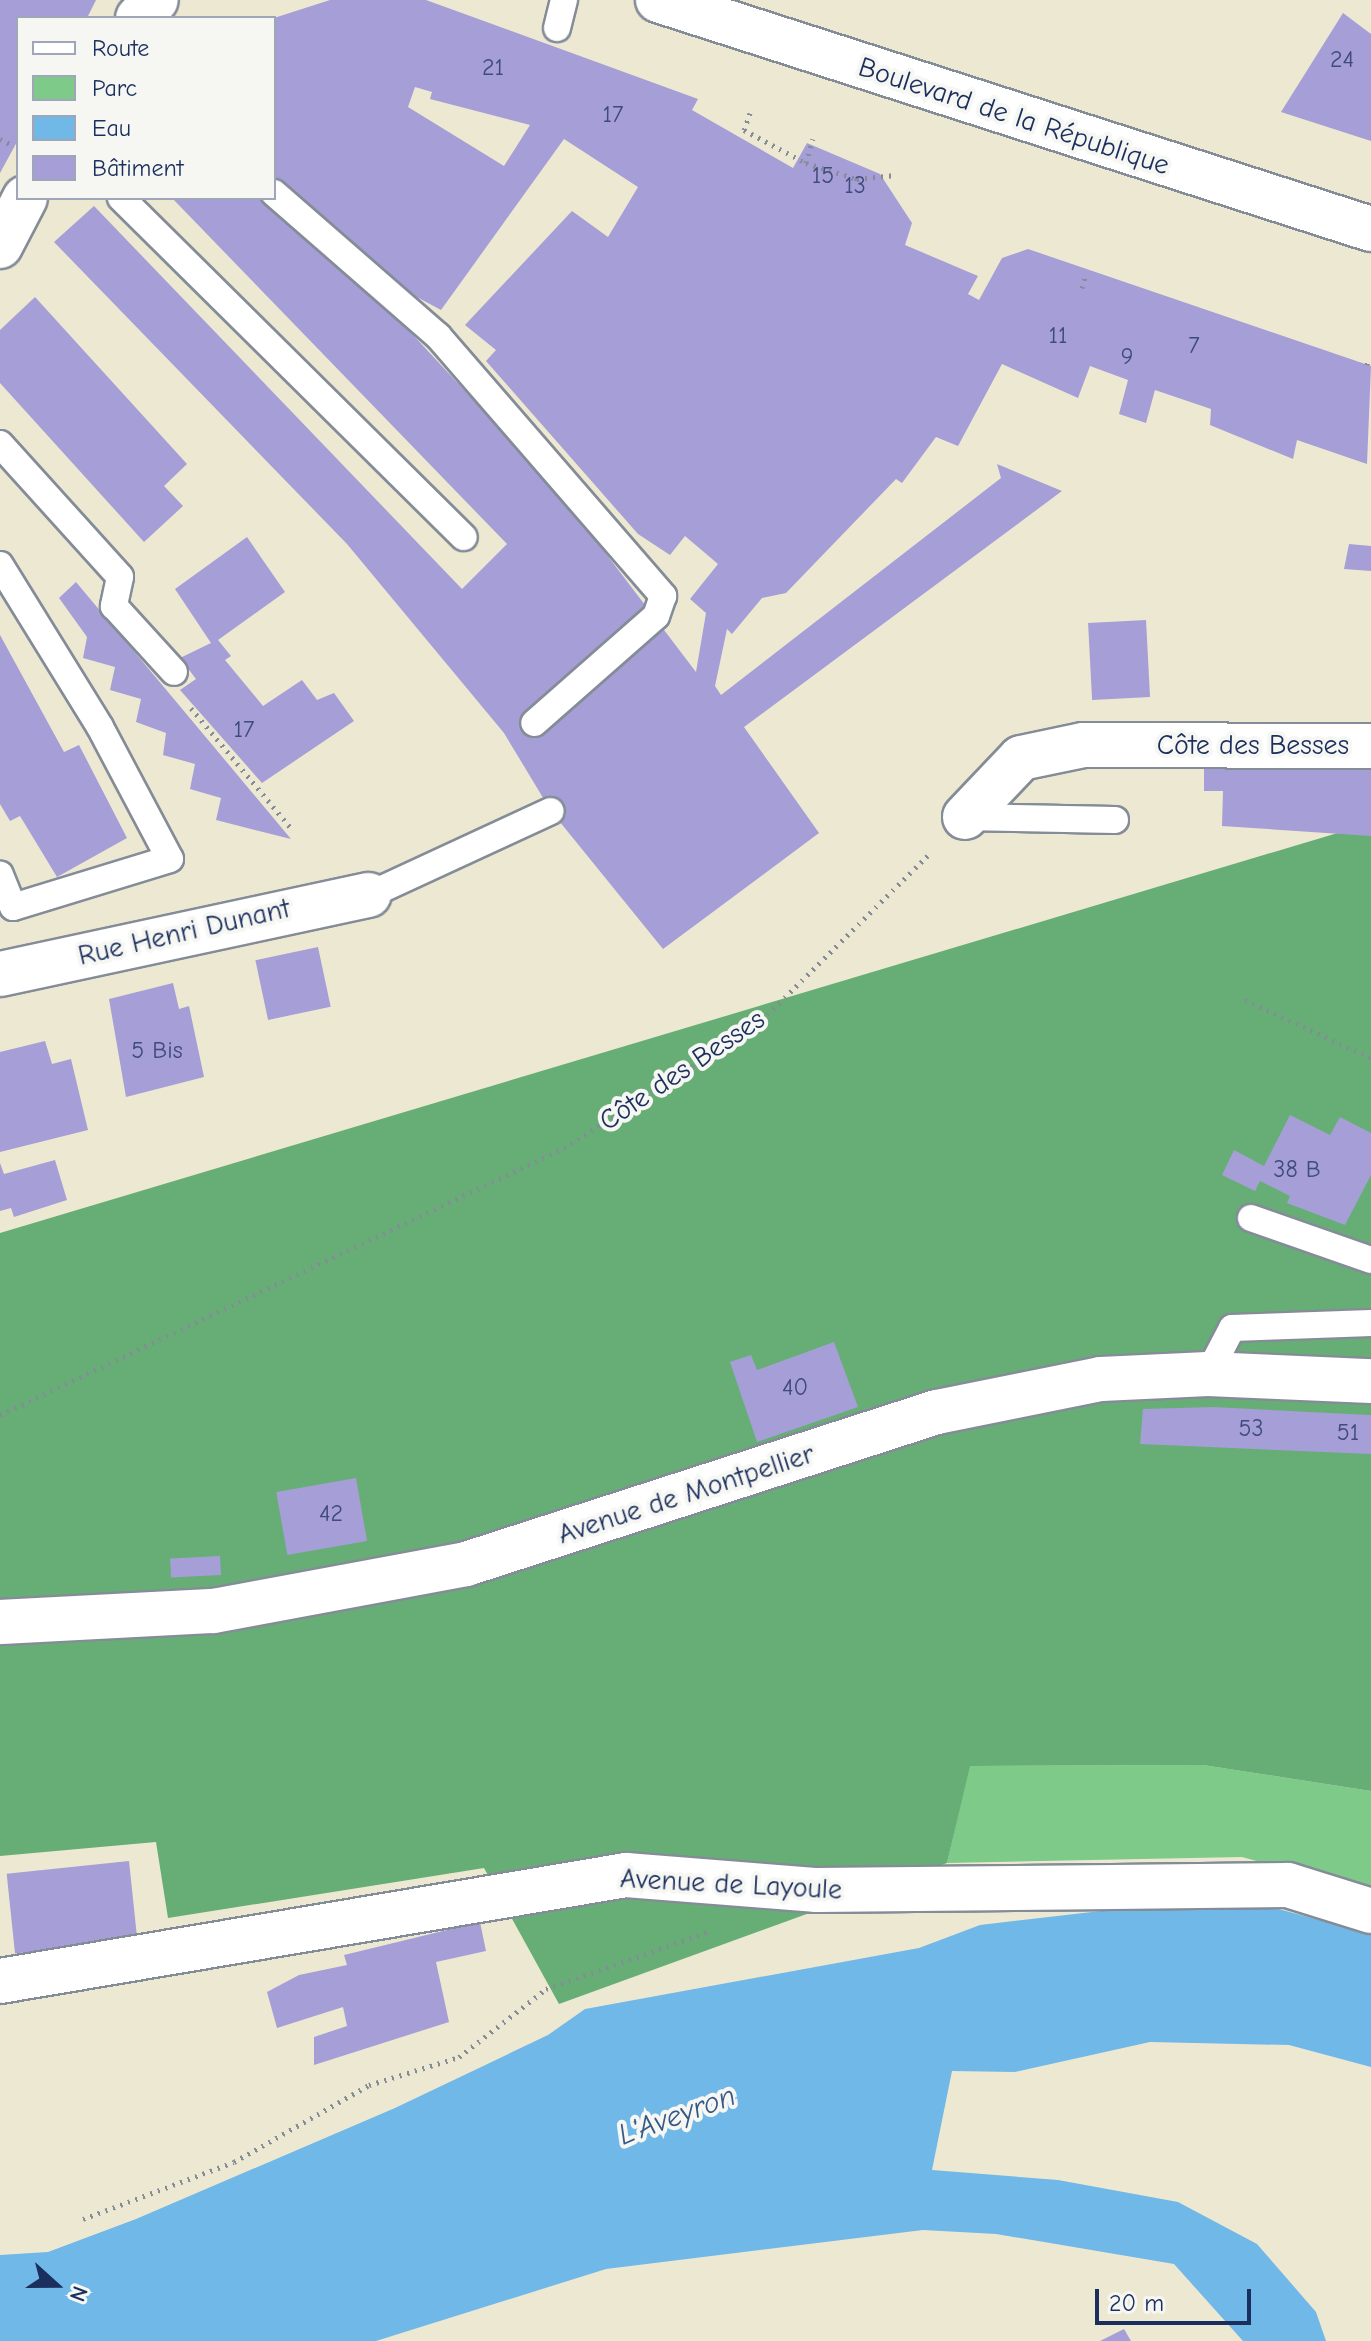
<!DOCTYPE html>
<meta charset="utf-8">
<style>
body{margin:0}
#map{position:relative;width:1371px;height:2341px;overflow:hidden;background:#ede8d1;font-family:"Comic Neue",sans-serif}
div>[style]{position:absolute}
.green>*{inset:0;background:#7dca89}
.forest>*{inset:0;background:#66ae75}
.water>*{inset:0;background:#70b8e8}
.building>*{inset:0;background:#a69ed6;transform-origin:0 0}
.path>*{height:5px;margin-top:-2.5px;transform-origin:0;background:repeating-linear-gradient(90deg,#848c98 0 2px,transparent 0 8px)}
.roads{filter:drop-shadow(2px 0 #848c98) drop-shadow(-2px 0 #848c98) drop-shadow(0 2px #848c98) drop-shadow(0 -2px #848c98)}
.lane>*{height:26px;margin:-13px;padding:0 13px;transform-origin:13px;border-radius:13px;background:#fff}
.street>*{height:44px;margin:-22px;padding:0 22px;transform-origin:22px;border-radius:22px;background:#fff}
.secondary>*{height:44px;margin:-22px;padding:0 22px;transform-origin:22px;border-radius:22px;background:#fff}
span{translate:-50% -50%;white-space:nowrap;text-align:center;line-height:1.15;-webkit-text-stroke:8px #f6f6f2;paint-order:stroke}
.number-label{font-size:24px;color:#3e4b7c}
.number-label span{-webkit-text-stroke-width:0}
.street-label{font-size:28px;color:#1b2f5e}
.water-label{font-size:30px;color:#355887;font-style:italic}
.legend{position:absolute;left:16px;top:16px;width:260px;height:184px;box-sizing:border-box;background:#f6f6f2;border:2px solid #9ea6b7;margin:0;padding:10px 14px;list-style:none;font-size:24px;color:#1b2f5e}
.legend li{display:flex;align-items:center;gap:16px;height:40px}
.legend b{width:40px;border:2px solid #9ea6b7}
.north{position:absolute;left:16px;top:2245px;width:80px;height:80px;-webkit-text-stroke:6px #f6f6f2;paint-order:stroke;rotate:111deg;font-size:22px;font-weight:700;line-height:32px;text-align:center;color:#1b2f5e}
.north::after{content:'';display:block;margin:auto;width:28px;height:36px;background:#1b2f5e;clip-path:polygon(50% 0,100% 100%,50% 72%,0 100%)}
.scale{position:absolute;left:1095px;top:2289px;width:156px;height:36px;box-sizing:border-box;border:4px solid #1b2f5e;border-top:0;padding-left:10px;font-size:24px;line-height:28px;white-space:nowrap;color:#1b2f5e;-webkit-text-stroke:6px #f6f6f2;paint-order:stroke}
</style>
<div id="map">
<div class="green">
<i style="clip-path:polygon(1203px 1765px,1371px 1791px,1371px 1892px,1242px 1857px,947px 1863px,969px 1766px)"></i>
</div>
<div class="forest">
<i style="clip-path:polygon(1371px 823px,1371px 1791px,1203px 1765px,970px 1766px,947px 1863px,559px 2004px,484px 1868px,168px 1918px,156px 1842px,0 1856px,0 1233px)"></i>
</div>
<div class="water">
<i style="clip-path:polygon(1144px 1906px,1275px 1908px,1371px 1934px,1371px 2067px,1289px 2045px,1150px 2042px,1015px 2072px,952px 2071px,932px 2170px,1058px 2180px,1178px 2202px,1257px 2244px,1316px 2312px,1326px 2341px,1243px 2341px,1174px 2264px,996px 2234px,923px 2230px,606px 2269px,376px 2341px,0 2341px,0 2255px,48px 2252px,136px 2219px,395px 2108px,548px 2035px,585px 2009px,919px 1948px,980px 1925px)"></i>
</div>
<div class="building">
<i style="clip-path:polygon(0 0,96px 0,87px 18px,18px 18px,18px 140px,0 173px)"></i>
<i style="clip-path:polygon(evenodd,330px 0,426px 0,698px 99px,692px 110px,793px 168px,807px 143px,880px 174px,912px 223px,905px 245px,978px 276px,968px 294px,979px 300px,1002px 258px,1028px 249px,1371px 366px,1367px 464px,1297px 440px,1293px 459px,1210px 425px,1211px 409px,1155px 390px,1146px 423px,1119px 414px,1128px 380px,1090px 366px,1078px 398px,1002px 364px,958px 446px,936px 437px,902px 483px,896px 479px,786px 593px,762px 598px,732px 634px,727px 629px,715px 686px,721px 695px,1001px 478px,997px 464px,1062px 491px,744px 727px,819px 833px,663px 949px,551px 811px,504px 733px,347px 544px,54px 242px,94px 206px,462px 589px,507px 544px,172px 198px,268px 198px,361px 279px,559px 492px,696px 672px,706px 613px,690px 599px,718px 564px,685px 536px,670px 555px,638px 534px,486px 361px,496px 350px,465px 325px,572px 211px,608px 237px,638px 187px,564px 139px,441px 310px,402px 289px,274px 183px,274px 18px,330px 0,415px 87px,432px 92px,430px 99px,530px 125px,504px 166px,408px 107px,415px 87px)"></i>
<i style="clip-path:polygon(1343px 13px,1371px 34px,1371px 141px,1281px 112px)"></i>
<i style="clip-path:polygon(35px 297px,187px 464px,164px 486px,183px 506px,144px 542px,0 383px,0 330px)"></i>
<i style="clip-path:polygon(247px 537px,285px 592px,218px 640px,231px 656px,225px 660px,263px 706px,302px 680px,317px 700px,334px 693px,354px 721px,262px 783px,180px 690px,196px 679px,180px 658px,211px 643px,175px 589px)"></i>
<i style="clip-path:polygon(1349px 544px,1371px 546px,1371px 571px,1344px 569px)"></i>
<i style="clip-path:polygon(76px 582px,291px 839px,216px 820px,221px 798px,190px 789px,195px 764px,163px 755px,166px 733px,136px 722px,141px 699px,110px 690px,115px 667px,83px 658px,87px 637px,59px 598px)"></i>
<i style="left:1146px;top:620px;width:77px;height:58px;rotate:87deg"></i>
<i style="clip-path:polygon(0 635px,64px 752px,79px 745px,127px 838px,57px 877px,20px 816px,10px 821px,0 804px)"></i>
<i style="clip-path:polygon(1204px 768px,1371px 769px,1371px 836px,1222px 826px,1223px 791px,1204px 791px)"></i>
<i style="left:318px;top:947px;width:61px;height:64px;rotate:78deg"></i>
<i style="clip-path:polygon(173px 983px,179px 1009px,189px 1006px,204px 1077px,126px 1097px,109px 999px)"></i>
<i style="clip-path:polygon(45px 1041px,52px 1064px,71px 1059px,88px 1130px,0 1152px,0 1052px)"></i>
<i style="clip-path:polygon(1290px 1115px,1330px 1135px,1340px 1117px,1371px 1133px,1371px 1175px,1345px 1225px,1287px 1203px,1290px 1196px,1260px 1181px,1255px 1191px,1222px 1175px,1234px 1150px,1264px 1166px)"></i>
<i style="clip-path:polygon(55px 1160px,67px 1200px,14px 1217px,11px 1208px,0 1211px,0 1163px,4px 1174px)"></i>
<i style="clip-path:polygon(834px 1342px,858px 1407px,757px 1442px,730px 1362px,751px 1355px,757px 1370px)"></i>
<i style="clip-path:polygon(1213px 1407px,1371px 1415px,1371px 1454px,1140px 1444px,1143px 1409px)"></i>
<i style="left:356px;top:1478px;width:64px;height:81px;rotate:80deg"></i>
<i style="left:220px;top:1556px;width:19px;height:50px;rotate:87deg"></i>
<i style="left:129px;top:1861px;width:80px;height:123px;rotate:84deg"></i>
<i style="clip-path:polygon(480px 1922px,486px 1951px,436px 1962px,449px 2022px,314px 2065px,314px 2037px,347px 2026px,343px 2007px,277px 2028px,267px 1992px,299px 1975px,347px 1965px,344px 1955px)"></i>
<i style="clip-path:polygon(1124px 2329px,1131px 2341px,1100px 2341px)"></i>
</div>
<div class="path">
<i style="left:750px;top:113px;width:18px;rotate:109deg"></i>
<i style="left:744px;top:130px;width:70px;rotate:28deg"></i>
<i style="left:806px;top:163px;width:53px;rotate:17.4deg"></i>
<i style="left:857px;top:179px;width:7px;rotate:106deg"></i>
<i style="left:0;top:139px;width:11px;rotate:27deg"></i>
<i style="left:806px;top:163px;width:25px;rotate:-74deg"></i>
<i style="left:857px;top:179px;width:36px;rotate:-6deg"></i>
<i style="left:1082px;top:288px;width:15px;rotate:-74deg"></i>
<i style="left:1367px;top:365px;width:5px;rotate:-79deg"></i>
<i style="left:191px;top:708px;width:155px;rotate:50.2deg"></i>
<i style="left:1245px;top:1000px;width:139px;rotate:24.7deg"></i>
<i style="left:0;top:1415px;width:624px;rotate:-25.33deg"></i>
<i style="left:564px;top:1148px;width:227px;rotate:-32.4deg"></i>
<i style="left:756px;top:1026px;width:247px;rotate:-44.8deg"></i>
<i style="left:83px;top:2219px;width:161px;rotate:-20.7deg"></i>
<i style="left:234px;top:2162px;width:155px;rotate:-29.7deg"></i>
<i style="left:369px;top:2085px;width:94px;rotate:-17.3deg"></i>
<i style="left:459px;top:2057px;width:110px;rotate:-38deg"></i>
<i style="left:546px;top:1989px;width:172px;rotate:-19.4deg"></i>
</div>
<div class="roads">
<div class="lane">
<i style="left:557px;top:28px;width:29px;rotate:-76deg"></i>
<i style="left:274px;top:193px;width:218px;rotate:41.1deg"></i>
<i style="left:438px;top:336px;width:344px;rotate:49.1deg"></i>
<i style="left:663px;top:596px;width:21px;rotate:109deg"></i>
<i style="left:656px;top:616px;width:162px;rotate:138.7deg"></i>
<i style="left:121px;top:198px;width:482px;rotate:44.7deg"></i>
<i style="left:0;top:444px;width:179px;rotate:47.9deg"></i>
<i style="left:120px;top:577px;width:30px;rotate:102deg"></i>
<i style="left:114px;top:606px;width:89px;rotate:47.7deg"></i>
<i style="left:0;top:565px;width:190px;rotate:58.3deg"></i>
<i style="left:100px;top:727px;width:149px;rotate:62.1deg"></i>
<i style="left:170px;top:859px;width:164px;rotate:163deg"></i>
<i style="left:13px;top:907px;width:35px;rotate:-112deg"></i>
<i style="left:965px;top:817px;width:150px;rotate:1.1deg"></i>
<i style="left:369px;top:895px;width:200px;rotate:-24.8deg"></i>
<i style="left:1251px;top:1218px;width:127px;rotate:19.3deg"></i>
<i style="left:1208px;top:1374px;width:52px;rotate:-62.4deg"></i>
<i style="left:1232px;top:1328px;width:139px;rotate:-2.1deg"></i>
</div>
<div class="street">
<i style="left:138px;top:18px;width:25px;rotate:-45deg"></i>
<i style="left:0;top:246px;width:54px;rotate:-62.5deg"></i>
<i style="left:965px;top:817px;width:81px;rotate:-46.5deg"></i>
<i style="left:1021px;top:758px;width:63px;rotate:-11.8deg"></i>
<i style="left:1083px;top:745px;width:288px;rotate:0.2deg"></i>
<i style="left:0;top:974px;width:377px;rotate:-12.1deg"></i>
</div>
<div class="secondary">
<i style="left:658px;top:0;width:749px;rotate:17.81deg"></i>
<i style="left:0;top:1622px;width:213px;rotate:-3deg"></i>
<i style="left:213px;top:1611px;width:257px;rotate:-10.5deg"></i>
<i style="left:466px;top:1564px;width:495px;rotate:-17.9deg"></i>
<i style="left:937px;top:1412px;width:167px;rotate:-11.4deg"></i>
<i style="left:1101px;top:1379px;width:107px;rotate:-2.7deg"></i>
<i style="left:1208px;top:1374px;width:163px;rotate:2.5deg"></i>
<i style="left:0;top:1981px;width:635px;rotate:-9.61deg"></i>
<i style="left:626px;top:1875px;width:192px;rotate:4.5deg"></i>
<i style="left:817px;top:1890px;width:471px;rotate:-0.6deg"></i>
<i style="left:1288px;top:1885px;width:87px;rotate:17.4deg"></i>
</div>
</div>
<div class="number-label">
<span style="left:1342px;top:60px">24</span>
<span style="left:493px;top:68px">21</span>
<span style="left:613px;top:115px">17</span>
<span style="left:823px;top:176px">15</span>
<span style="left:855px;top:186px">13</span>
<span style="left:1058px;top:336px">11</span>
<span style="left:1194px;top:346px">7</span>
<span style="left:1127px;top:357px">9</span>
<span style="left:244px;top:730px">17</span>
<span style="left:157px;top:1051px">5 Bis</span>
<span style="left:1297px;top:1170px">38 B</span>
<span style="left:795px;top:1388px">40</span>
<span style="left:1251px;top:1429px">53</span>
<span style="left:1348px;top:1433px">51</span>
<span style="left:331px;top:1514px">42</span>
</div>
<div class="street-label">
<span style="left:1014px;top:116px;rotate:18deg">Boulevard de la République</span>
<span style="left:1253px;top:745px">Côte des Besses</span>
<span style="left:184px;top:932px;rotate:-13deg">Rue Henri Dunant</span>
<span style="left:682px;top:1070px;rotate:-34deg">Côte des Besses</span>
<span style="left:686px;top:1494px;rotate:-18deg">Avenue de Montpellier</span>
<span style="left:731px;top:1884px;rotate:3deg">Avenue de Layoule</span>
</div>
<div class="water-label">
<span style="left:677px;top:2116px;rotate:-20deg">L'Aveyron</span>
</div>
<ul class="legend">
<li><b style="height:10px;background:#fff"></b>Route</li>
<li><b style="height:22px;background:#7dca89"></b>Parc</li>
<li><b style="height:22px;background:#70b8e8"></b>Eau</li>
<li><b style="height:22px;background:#a69ed6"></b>Bâtiment</li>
</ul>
<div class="north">N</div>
<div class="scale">20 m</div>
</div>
